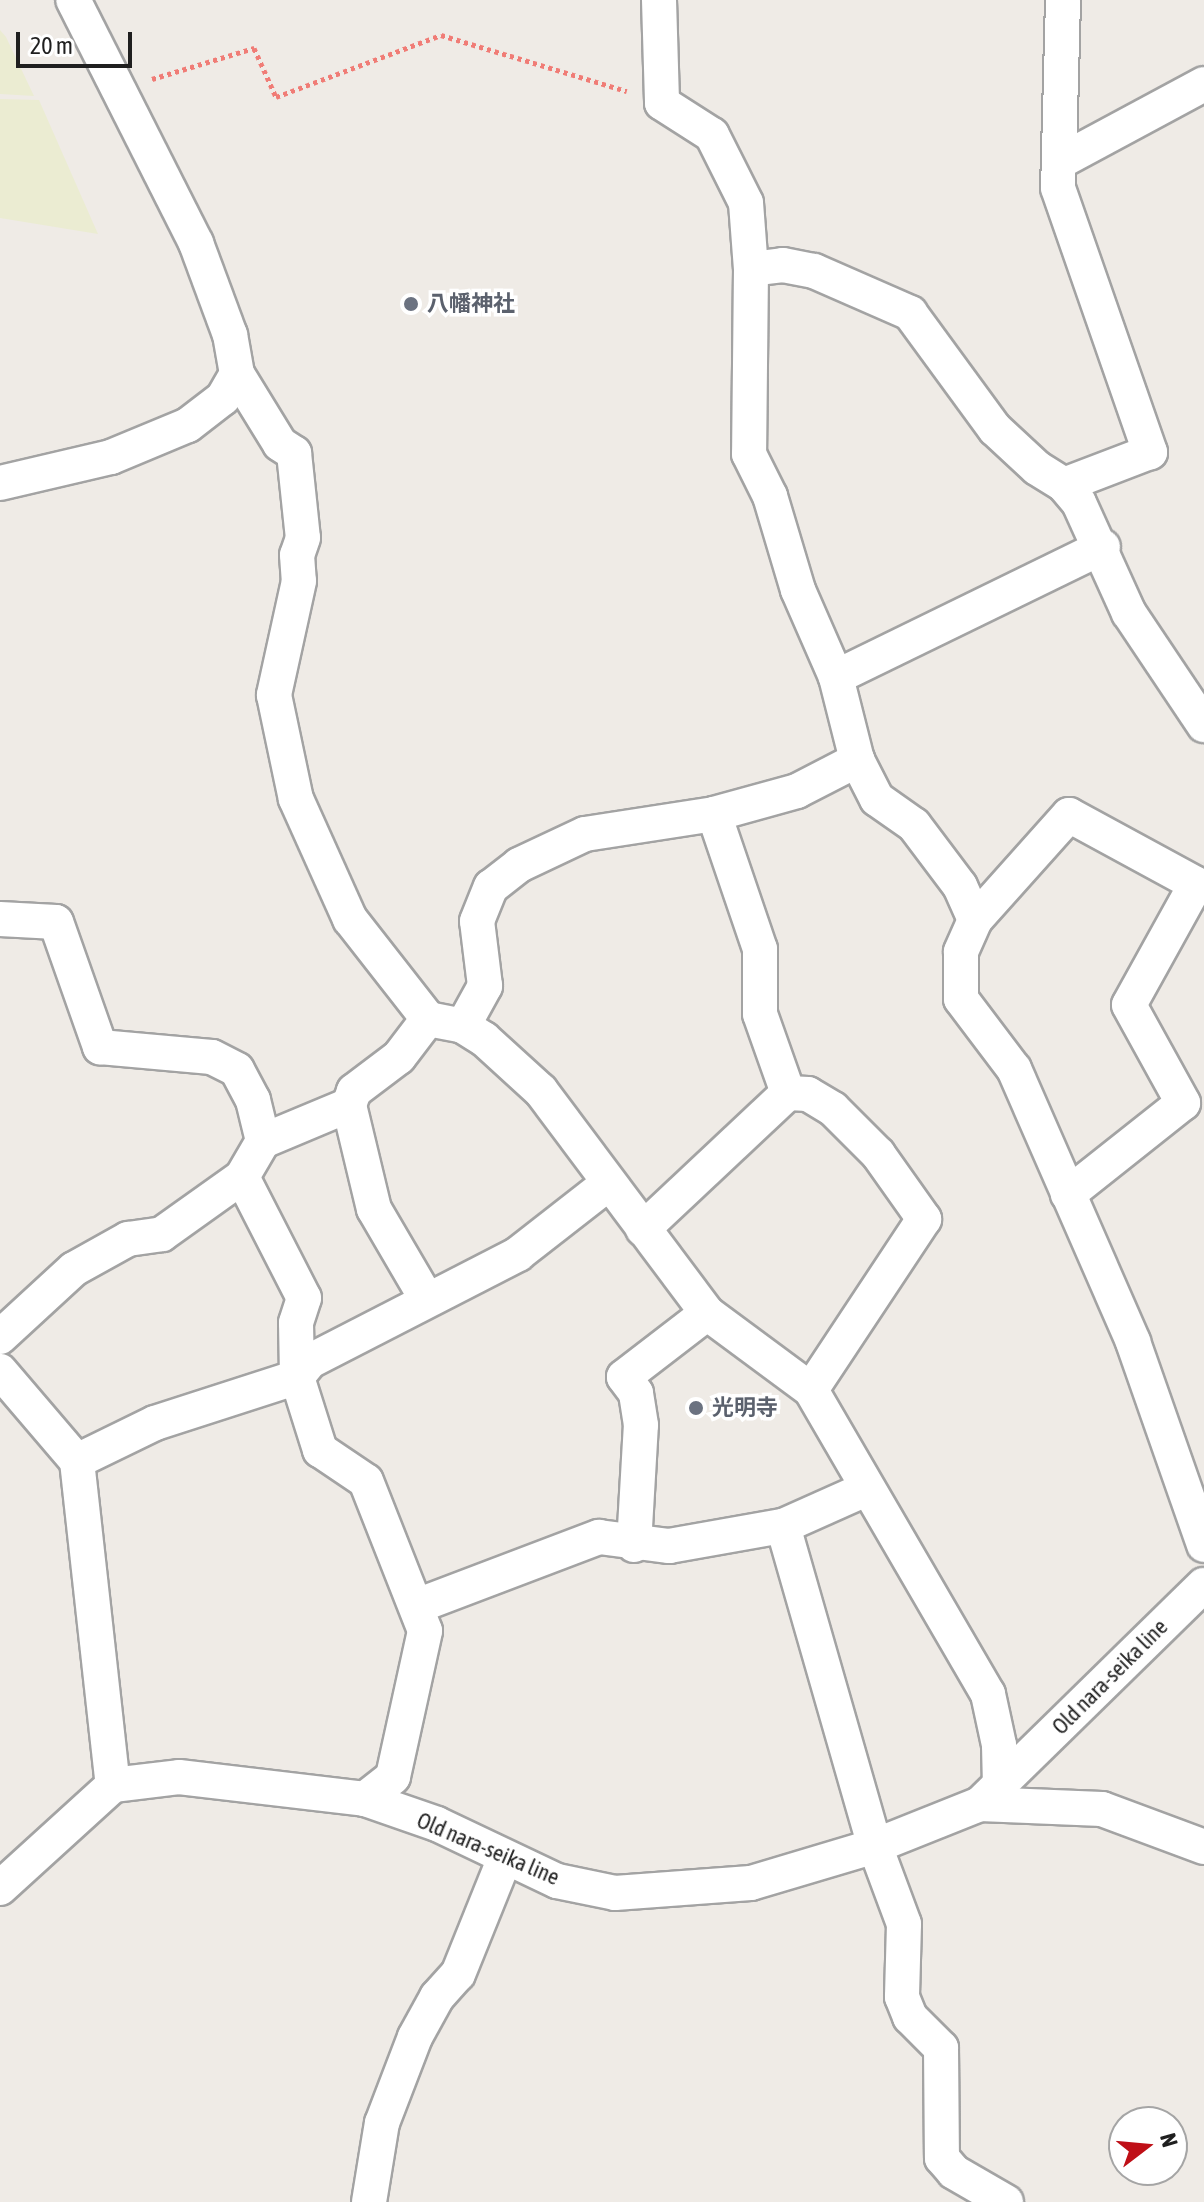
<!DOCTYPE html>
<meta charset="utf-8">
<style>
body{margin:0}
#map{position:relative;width:1204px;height:2202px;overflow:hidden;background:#efebe6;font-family:"Asap Condensed","Noto Sans JP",sans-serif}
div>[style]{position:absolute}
.farmland>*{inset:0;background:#ebecd2}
.path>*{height:5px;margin-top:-2.5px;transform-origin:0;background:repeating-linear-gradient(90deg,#f07c76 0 4px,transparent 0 8px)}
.roads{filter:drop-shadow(2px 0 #a3a3a3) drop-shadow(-2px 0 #a3a3a3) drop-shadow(0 2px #a3a3a3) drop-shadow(0 -2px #a3a3a3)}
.street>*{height:34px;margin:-17px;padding:0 17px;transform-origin:17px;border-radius:17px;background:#fff}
.dots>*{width:22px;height:22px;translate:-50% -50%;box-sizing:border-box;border:4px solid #fff;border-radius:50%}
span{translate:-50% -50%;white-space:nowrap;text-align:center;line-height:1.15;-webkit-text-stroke:7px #fff;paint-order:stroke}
.worship-label{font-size:22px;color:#5b616d;font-weight:700}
.left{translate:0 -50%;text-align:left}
.street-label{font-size:22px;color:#1f1f1f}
.north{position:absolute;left:1108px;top:2106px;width:80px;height:80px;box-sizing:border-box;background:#fff;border:2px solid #a5a5a5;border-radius:50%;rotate:74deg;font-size:22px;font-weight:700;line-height:32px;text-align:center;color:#1f1f1f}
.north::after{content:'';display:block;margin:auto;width:28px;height:36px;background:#bf0f17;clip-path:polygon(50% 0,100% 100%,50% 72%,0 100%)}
.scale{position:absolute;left:16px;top:32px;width:116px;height:36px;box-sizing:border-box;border:4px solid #1f1f1f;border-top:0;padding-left:10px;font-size:24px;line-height:28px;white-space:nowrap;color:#1f1f1f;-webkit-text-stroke:6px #fff;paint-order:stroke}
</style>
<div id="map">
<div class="farmland">
<i style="clip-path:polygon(0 30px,6px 37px,34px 96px,0 94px)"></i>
<i style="clip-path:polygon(0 99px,39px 100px,98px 234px,0 218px)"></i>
</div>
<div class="path">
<i style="left:152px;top:79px;width:107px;rotate:-16.9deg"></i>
<i style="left:254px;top:48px;width:54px;rotate:65.8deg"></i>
<i style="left:276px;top:97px;width:176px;rotate:-20.6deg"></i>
<i style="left:441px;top:35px;width:194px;rotate:16.8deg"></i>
</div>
<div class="roads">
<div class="street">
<i style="left:659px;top:0;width:103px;rotate:88.3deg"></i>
<i style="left:662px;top:103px;width:59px;rotate:32.6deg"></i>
<i style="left:712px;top:135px;width:76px;rotate:63.4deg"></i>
<i style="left:746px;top:203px;width:66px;rotate:85.7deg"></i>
<i style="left:751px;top:269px;width:185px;rotate:90.6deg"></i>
<i style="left:749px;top:454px;width:47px;rotate:63.4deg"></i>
<i style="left:770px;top:496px;width:98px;rotate:73.4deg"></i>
<i style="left:798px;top:590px;width:95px;rotate:66.4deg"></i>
<i style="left:836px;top:677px;width:86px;rotate:75.8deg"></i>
<i style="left:857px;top:760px;width:44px;rotate:62.9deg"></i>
<i style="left:877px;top:799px;width:45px;rotate:35.1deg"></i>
<i style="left:914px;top:825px;width:76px;rotate:53deg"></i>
<i style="left:960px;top:886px;width:37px;rotate:66deg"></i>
<i style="left:975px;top:920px;width:35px;rotate:114deg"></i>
<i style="left:961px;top:952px;width:47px;rotate:90deg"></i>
<i style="left:961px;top:999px;width:88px;rotate:52.9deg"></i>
<i style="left:1014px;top:1069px;width:298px;rotate:66.4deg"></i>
<i style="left:1133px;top:1342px;width:215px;rotate:70.7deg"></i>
<i style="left:1063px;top:0;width:188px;rotate:91.5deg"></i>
<i style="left:1058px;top:188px;width:280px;rotate:70.8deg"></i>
<i style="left:1150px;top:452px;width:92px;rotate:159deg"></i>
<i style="left:1061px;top:161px;width:162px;rotate:-28.3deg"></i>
<i style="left:751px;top:269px;width:32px;rotate:-7deg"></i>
<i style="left:783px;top:265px;width:32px;rotate:11deg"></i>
<i style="left:814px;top:271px;width:105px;rotate:23.6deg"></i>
<i style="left:910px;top:313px;width:144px;rotate:53.8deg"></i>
<i style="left:995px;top:429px;width:57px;rotate:42.9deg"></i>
<i style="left:1037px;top:468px;width:32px;rotate:32deg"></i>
<i style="left:1064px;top:485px;width:23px;rotate:50deg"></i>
<i style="left:1079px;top:503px;width:121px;rotate:65.6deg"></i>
<i style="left:1129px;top:613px;width:135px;rotate:56.2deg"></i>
<i style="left:237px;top:374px;width:82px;rotate:58.4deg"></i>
<i style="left:280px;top:444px;width:17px;rotate:33deg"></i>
<i style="left:294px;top:453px;width:85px;rotate:84deg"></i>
<i style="left:303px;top:538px;width:18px;rotate:109deg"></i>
<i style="left:297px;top:555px;width:26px;rotate:86deg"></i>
<i style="left:299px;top:581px;width:117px;rotate:102.4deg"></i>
<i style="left:274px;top:695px;width:106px;rotate:78.1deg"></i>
<i style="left:296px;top:799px;width:132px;rotate:65.8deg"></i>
<i style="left:350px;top:919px;width:127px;rotate:52deg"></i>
<i style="left:428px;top:1019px;width:36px;rotate:11deg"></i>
<i style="left:463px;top:1026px;width:25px;rotate:32deg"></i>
<i style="left:484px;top:1039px;width:77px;rotate:42.4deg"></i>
<i style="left:541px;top:1091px;width:277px;rotate:53.2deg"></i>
<i style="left:707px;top:1313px;width:129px;rotate:36.5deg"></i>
<i style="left:811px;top:1390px;width:352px;rotate:59.8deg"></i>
<i style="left:988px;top:1694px;width:52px;rotate:77.8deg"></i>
<i style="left:999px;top:1745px;width:42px;rotate:88.6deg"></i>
<i style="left:0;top:483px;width:114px;rotate:-13.2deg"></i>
<i style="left:111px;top:457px;width:83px;rotate:-22.6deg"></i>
<i style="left:188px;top:425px;width:44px;rotate:-37.6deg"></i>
<i style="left:223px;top:398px;width:28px;rotate:-60deg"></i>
<i style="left:237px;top:374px;width:40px;rotate:-100deg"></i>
<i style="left:230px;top:335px;width:98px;rotate:-110.3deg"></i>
<i style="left:196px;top:243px;width:272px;rotate:-116.8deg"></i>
<i style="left:836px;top:677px;width:297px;rotate:-26deg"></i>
<i style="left:714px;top:814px;width:143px;rotate:71.2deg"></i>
<i style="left:760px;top:949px;width:65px;rotate:90deg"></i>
<i style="left:760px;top:1014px;width:84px;rotate:70.5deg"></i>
<i style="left:788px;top:1093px;width:20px;rotate:3deg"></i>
<i style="left:808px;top:1094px;width:29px;rotate:31deg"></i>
<i style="left:833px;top:1109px;width:64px;rotate:45deg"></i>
<i style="left:878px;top:1154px;width:80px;rotate:54.7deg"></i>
<i style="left:924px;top:1219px;width:205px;rotate:123.5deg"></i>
<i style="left:0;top:919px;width:56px;rotate:3.1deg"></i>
<i style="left:56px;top:922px;width:133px;rotate:70.6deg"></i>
<i style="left:100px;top:1047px;width:112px;rotate:5.1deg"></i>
<i style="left:212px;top:1057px;width:28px;rotate:27deg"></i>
<i style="left:237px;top:1070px;width:34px;rotate:62deg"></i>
<i style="left:253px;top:1100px;width:42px;rotate:76.3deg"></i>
<i style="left:263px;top:1141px;width:42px;rotate:120.3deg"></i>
<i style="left:242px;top:1177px;width:136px;rotate:62.9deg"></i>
<i style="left:304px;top:1298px;width:26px;rotate:108deg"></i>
<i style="left:296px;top:1323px;width:54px;rotate:88.9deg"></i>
<i style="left:297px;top:1377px;width:77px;rotate:72.5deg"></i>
<i style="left:320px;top:1450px;width:55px;rotate:34deg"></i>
<i style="left:366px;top:1481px;width:161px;rotate:68.5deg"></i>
<i style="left:425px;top:1631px;width:149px;rotate:102.4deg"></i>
<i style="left:393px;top:1777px;width:36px;rotate:142deg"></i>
<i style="left:975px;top:920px;width:141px;rotate:-48.2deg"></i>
<i style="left:1069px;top:815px;width:145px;rotate:28.5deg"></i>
<i style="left:1196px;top:884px;width:138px;rotate:119deg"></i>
<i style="left:1129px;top:1005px;width:112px;rotate:61.1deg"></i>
<i style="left:1183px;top:1103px;width:147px;rotate:141.6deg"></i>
<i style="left:463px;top:1026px;width:46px;rotate:-61.2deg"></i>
<i style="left:485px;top:986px;width:65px;rotate:-97deg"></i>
<i style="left:477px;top:921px;width:37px;rotate:-68deg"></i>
<i style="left:491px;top:887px;width:36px;rotate:-38deg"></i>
<i style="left:519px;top:865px;width:73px;rotate:-25.2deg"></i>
<i style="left:585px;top:834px;width:131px;rotate:-8.8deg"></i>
<i style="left:714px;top:814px;width:86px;rotate:-15.5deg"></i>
<i style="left:797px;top:791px;width:68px;rotate:-27.3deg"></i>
<i style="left:349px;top:1105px;width:107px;rotate:76.5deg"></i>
<i style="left:374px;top:1209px;width:103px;rotate:59.7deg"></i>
<i style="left:263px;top:1141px;width:93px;rotate:-22.7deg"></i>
<i style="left:349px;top:1105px;width:15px;rotate:-70deg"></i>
<i style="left:354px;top:1091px;width:56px;rotate:-37.1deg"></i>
<i style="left:399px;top:1057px;width:48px;rotate:-52.7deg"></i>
<i style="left:643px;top:1229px;width:199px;rotate:-43.2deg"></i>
<i style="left:0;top:1337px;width:100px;rotate:-42.6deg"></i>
<i style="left:74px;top:1269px;width:62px;rotate:-29.1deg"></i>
<i style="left:128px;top:1239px;width:34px;rotate:-8deg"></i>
<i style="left:162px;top:1234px;width:98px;rotate:-35.5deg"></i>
<i style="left:0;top:1371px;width:118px;rotate:49.5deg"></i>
<i style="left:77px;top:1461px;width:326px;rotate:83.7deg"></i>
<i style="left:77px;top:1461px;width:87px;rotate:-26deg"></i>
<i style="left:155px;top:1423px;width:149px;rotate:-17.9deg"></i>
<i style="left:297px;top:1377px;width:21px;rotate:-51deg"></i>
<i style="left:310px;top:1361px;width:234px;rotate:-27.2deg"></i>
<i style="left:518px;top:1254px;width:115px;rotate:-38deg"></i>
<i style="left:783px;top:1526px;width:333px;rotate:74deg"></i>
<i style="left:875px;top:1846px;width:83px;rotate:69.6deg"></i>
<i style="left:904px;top:1924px;width:73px;rotate:91.6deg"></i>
<i style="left:902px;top:1997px;width:22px;rotate:68deg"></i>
<i style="left:910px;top:2017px;width:44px;rotate:45deg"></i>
<i style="left:941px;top:2048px;width:110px;rotate:89.5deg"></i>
<i style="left:942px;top:2158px;width:18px;rotate:49deg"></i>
<i style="left:954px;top:2172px;width:60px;rotate:30deg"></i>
<i style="left:634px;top:1545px;width:120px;rotate:-86.7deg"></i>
<i style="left:641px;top:1425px;width:32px;rotate:-99deg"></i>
<i style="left:636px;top:1393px;width:20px;rotate:-127deg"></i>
<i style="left:624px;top:1377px;width:105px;rotate:-37.6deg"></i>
<i style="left:417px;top:1606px;width:195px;rotate:-20.8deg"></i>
<i style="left:599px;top:1537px;width:71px;rotate:7.3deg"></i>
<i style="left:669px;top:1546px;width:116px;rotate:-10deg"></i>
<i style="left:783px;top:1526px;width:91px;rotate:-24deg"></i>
<i style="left:980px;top:1804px;width:122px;rotate:2.3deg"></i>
<i style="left:1102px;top:1809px;width:109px;rotate:20.4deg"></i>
<i style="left:0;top:1888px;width:153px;rotate:-42.3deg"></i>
<i style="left:113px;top:1785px;width:66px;rotate:-6.9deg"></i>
<i style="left:179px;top:1777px;width:187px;rotate:6.7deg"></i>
<i style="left:365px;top:1799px;width:76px;rotate:19.1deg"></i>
<i style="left:437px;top:1824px;width:133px;rotate:25.4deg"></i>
<i style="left:557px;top:1881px;width:59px;rotate:11.7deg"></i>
<i style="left:615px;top:1893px;width:136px;rotate:-4.2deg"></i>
<i style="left:751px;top:1883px;width:129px;rotate:-16.6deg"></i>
<i style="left:875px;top:1846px;width:113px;rotate:-21.8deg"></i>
<i style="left:980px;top:1804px;width:313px;rotate:-44.4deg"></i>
<i style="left:369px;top:2202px;width:80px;rotate:-80.7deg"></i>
<i style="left:382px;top:2123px;width:92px;rotate:-69deg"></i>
<i style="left:415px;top:2037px;width:46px;rotate:-61.2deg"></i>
<i style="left:437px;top:1997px;width:31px;rotate:-48deg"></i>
<i style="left:458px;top:1974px;width:123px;rotate:-68deg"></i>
</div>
</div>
<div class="dots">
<i style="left:411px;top:304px;background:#6b7280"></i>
<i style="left:696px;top:1408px;background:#6b7280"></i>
</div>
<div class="worship-label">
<span class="left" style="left:427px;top:304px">八幡神社</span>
<span class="left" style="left:712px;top:1408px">光明寺</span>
</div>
<div class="street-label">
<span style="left:1110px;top:1677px;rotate:-45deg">Old nara-seika line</span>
<span style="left:488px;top:1849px;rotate:23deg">Old nara-seika line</span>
</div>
<div class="north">N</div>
<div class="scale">20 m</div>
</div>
